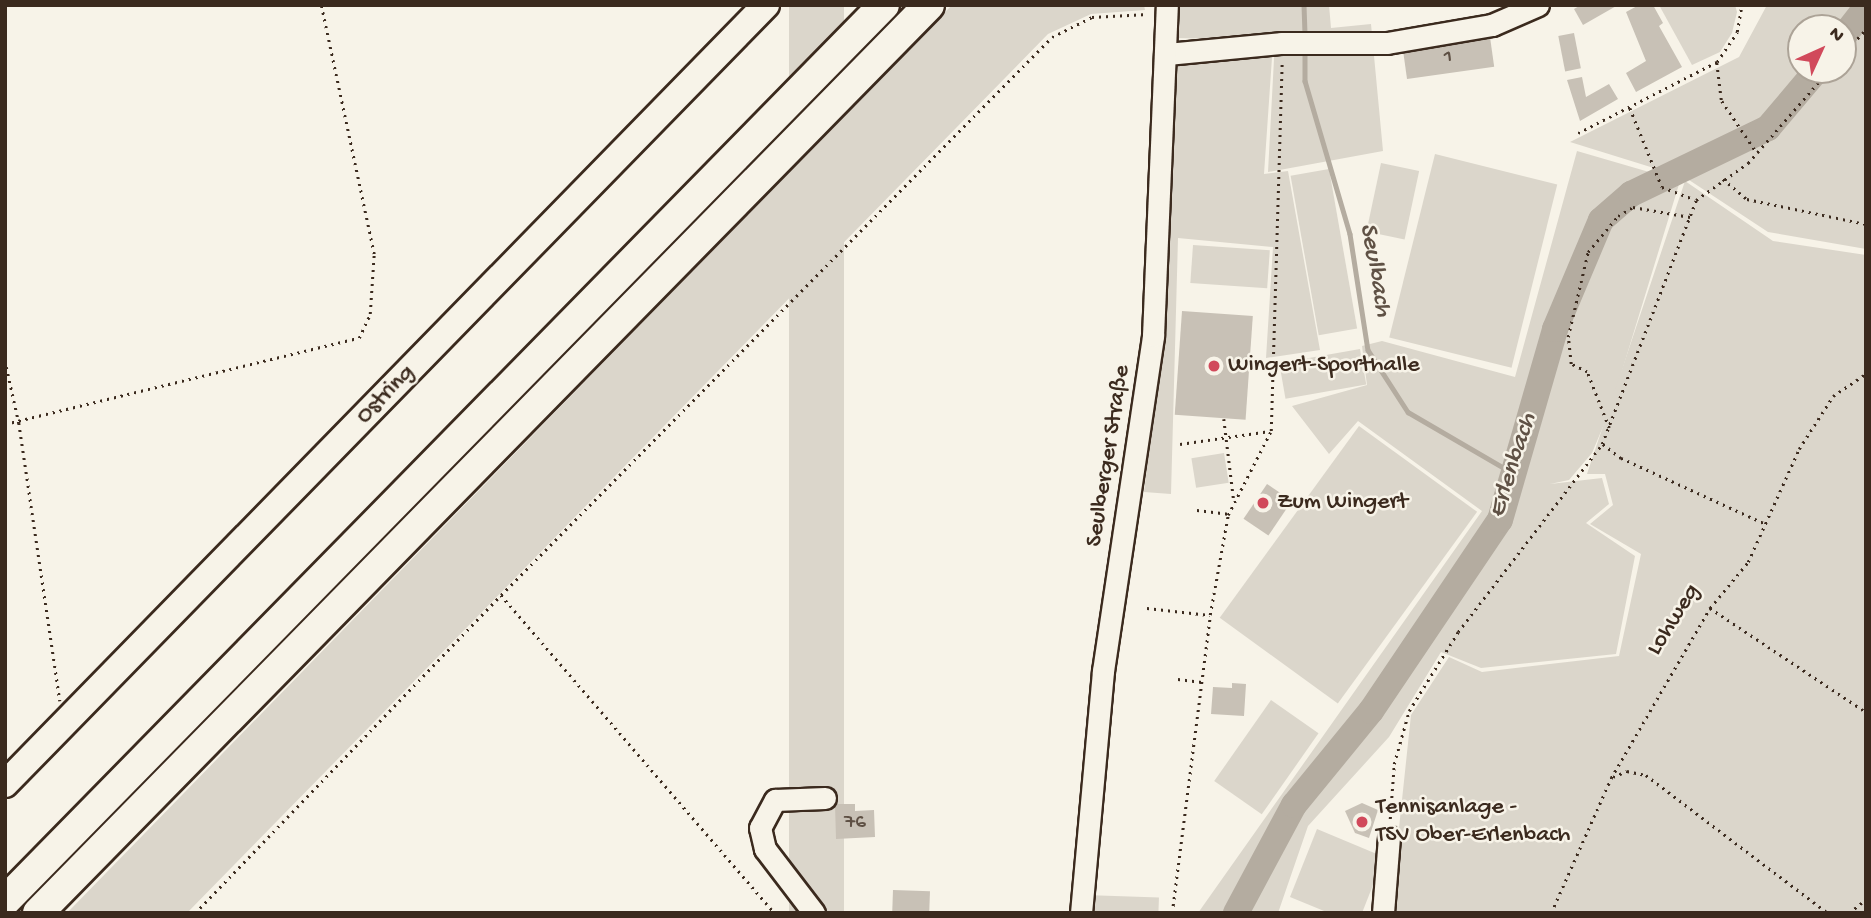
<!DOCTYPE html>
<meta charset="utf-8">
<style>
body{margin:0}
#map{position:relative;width:1871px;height:918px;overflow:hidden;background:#f7f3e8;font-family:"Gochi Hand",sans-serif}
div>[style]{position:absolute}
.green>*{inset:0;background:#dbd6cb;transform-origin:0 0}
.stream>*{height:4.5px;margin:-2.25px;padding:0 2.25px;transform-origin:2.25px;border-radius:2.25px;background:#b4aca0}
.river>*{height:26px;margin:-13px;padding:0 13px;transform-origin:13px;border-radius:13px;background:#b4aca0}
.building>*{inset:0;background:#c8c1b6;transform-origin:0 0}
.path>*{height:2.5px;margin-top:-1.25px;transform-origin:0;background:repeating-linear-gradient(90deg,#3b2a1e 0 2px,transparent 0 7px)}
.roads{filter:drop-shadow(2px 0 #3b2a1e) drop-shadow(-2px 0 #3b2a1e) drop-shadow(0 2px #3b2a1e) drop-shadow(0 -2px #3b2a1e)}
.minor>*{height:21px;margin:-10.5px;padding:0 10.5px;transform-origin:10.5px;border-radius:10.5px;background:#f7f3e8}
.major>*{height:26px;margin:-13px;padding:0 13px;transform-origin:13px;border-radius:13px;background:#f7f3e8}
.highway>*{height:30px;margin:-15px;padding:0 15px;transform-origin:15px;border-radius:15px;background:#f7f3e8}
.dots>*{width:19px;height:19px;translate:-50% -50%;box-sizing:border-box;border:4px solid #f7f3e8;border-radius:50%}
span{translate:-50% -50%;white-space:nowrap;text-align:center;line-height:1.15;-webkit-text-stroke:5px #f7f3e8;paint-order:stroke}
.number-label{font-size:21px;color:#5e5044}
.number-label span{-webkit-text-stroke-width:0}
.poi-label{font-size:24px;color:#3b2a1e}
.left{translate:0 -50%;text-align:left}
.street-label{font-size:24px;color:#3b2a1e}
.water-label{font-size:26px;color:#5f5145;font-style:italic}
.frame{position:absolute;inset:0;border:7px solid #3b2a1e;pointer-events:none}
.north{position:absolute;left:1787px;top:14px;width:70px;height:70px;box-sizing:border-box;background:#f7f3e8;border:2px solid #aca397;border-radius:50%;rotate:45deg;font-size:19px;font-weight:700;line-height:28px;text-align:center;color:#3b2a1e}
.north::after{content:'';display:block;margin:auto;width:24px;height:32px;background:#d1495b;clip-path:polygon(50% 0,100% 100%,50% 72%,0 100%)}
</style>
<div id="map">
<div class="green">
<i style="left:789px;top:5px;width:55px;height:1121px"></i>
<i style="clip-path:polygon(952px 5px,1144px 5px,1145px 10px,1091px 14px,1048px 34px,187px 913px,67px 913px)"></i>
<i style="clip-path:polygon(1173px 5px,1329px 5px,1331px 28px,1371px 24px,1383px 151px,1268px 172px,1275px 40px,1175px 38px)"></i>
<i style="clip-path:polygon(1659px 5px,1735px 5px,1737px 12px,1732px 33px,1720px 52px,1692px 65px)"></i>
<i style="clip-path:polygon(evenodd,1767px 5px,1866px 5px,1866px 249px,1768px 232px,1686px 178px,1570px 142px,1739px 57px,1767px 5px,1801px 28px,1843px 28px,1843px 70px,1801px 70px,1801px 28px)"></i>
<i style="clip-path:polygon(1273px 43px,1264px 174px,1288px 171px,1320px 350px,1266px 358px,1273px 247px,1178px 238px,1171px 494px,1144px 492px,1163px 335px,1174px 56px)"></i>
<i style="clip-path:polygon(1577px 151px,1680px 181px,1610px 410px,1592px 453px,1569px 480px,1550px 484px,1602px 478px,1609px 504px,1586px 523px,1635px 556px,1616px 654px,1481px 668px,1441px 652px,1389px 737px,1308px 826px,1278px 913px,1198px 913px,1482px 511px,1358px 421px,1329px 454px,1292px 406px,1367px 385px,1362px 346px,1382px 341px,1515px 377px)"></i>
<i style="left:1435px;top:154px;width:126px;height:189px;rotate:14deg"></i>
<i style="left:1381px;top:163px;width:39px;height:70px;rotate:12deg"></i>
<i style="left:1329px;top:169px;width:162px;height:39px;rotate:80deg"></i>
<i style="clip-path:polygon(1685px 181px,1773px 241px,1866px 255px,1866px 913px,1390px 913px,1411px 715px,1449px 657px,1482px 672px,1619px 656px,1641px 554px,1590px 524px,1613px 505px,1605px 474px,1587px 474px)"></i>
<i style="left:1193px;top:245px;width:77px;height:38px;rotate:4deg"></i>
<i style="left:1360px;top:349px;width:36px;height:82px;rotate:80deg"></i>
<i style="left:1359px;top:426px;width:146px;height:237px;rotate:36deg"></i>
<i style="left:1224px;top:453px;width:30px;height:33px;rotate:81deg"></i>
<i style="left:1271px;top:700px;width:58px;height:99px;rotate:35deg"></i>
<i style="clip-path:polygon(1317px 829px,1384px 857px,1362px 913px,1329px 913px,1290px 897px)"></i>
<i style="left:1085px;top:895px;width:74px;height:18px;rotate:2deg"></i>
</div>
<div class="stream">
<i style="left:1304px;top:5px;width:31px;rotate:88deg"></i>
<i style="left:1305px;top:48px;width:33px;rotate:90deg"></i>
<i style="left:1305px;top:81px;width:159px;rotate:73.6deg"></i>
<i style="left:1350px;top:234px;width:117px;rotate:81.2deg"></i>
<i style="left:1368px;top:350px;width:74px;rotate:57.2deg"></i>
<i style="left:1408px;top:412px;width:121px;rotate:30.2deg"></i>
</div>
<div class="river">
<i style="left:1843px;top:37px;width:37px;rotate:-52deg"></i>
<i style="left:1236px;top:913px;width:123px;rotate:-61.8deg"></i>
<i style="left:1294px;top:805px;width:122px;rotate:-50.7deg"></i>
<i style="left:1371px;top:711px;width:230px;rotate:-56deg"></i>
<i style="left:1500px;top:520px;width:199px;rotate:-73.9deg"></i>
<i style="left:1555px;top:329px;width:118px;rotate:-67.1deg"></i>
<i style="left:1601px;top:220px;width:40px;rotate:-41deg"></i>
<i style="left:1631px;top:194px;width:152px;rotate:-25.7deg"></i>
<i style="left:1768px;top:128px;width:76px;rotate:-49.8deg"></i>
</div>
<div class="building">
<i style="clip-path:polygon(1581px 5px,1618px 5px,1583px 25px,1574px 9px)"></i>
<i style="clip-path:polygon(1639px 5px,1653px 5px,1663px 23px,1659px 26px,1682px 67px,1636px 92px,1626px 73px,1646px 61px,1626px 12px)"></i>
<i style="left:1574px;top:33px;width:36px;height:16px;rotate:79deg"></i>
<i style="left:1490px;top:37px;width:30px;height:88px;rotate:82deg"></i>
<i style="clip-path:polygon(1582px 77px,1586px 97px,1609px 84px,1618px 99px,1580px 121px,1567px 80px)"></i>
<i style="left:1182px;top:311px;width:71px;height:104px;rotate:4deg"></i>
<i style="left:1267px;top:484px;width:30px;height:42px;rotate:34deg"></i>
<i style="clip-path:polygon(1232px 683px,1246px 684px,1244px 716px,1211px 714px,1213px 687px,1232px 688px)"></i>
<i style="clip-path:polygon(1362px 803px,1378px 810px,1369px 838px,1355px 833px,1345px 811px)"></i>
<i style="clip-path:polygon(835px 804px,855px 804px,855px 811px,874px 810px,875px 837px,836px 839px)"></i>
<i style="left:893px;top:890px;width:37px;height:23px;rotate:2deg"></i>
</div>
<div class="path">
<i style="left:1843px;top:54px;width:34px;rotate:-47deg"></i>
<i style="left:1717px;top:63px;width:38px;rotate:83deg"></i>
<i style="left:1722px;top:101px;width:63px;rotate:56.1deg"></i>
<i style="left:1630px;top:108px;width:85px;rotate:67.9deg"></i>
<i style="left:1662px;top:187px;width:34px;rotate:21deg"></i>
<i style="left:1578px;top:133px;width:156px;rotate:-27.1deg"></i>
<i style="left:1717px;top:62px;width:36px;rotate:-56deg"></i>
<i style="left:1737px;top:32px;width:27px;rotate:-80deg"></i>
<i style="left:1723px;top:179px;width:31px;rotate:40deg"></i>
<i style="left:1747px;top:199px;width:122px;rotate:11.9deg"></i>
<i style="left:5px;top:360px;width:65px;rotate:77.5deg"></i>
<i style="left:19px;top:423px;width:281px;rotate:81.6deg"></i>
<i style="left:1224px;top:419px;width:84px;rotate:83.1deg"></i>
<i style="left:5px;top:424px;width:364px;rotate:-13.7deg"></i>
<i style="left:359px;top:338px;width:26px;rotate:-65deg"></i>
<i style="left:370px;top:314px;width:60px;rotate:-86.2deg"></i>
<i style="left:374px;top:254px;width:255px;rotate:-102deg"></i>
<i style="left:1609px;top:428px;width:60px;rotate:-111.4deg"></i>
<i style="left:1587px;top:372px;width:18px;rotate:-153deg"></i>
<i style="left:1571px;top:364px;width:27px;rotate:-96deg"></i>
<i style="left:1568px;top:337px;width:87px;rotate:-76.8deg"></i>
<i style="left:1588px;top:252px;width:47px;rotate:-50.2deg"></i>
<i style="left:1618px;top:216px;width:17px;rotate:-31deg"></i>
<i style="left:1633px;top:207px;width:58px;rotate:10deg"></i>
<i style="left:1180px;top:444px;width:91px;rotate:-8.2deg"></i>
<i style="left:1603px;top:444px;width:23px;rotate:38deg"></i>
<i style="left:1621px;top:458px;width:159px;rotate:24.5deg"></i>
<i style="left:1197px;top:510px;width:31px;rotate:7deg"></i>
<i style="left:501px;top:595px;width:420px;rotate:49.3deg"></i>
<i style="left:1147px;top:608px;width:63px;rotate:6.3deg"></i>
<i style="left:1710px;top:608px;width:187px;rotate:33.7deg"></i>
<i style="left:1178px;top:679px;width:24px;rotate:7deg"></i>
<i style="left:1613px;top:777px;width:15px;rotate:-23deg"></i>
<i style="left:1627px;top:771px;width:19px;rotate:12deg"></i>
<i style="left:1646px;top:775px;width:228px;rotate:37.2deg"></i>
<i style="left:1390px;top:819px;width:55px;rotate:-85.8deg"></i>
<i style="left:1394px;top:764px;width:55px;rotate:-74.2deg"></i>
<i style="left:1409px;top:711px;width:93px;rotate:-58.2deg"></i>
<i style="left:1458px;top:632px;width:237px;rotate:-52.5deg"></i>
<i style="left:1602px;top:444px;width:261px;rotate:-68.9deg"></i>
<i style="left:1696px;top:200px;width:64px;rotate:-35.4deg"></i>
<i style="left:1748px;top:163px;width:123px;rotate:-48.9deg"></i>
<i style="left:195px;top:913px;width:441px;rotate:-46.1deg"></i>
<i style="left:501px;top:595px;width:784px;rotate:-45.36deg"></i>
<i style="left:1052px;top:37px;width:45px;rotate:-26.6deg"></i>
<i style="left:1092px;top:17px;width:56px;rotate:-3.1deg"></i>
<i style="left:1172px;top:913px;width:300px;rotate:-82.7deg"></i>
<i style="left:1210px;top:615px;width:102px;rotate:-79.8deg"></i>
<i style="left:1228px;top:515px;width:94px;rotate:-62.9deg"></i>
<i style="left:1271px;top:431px;width:371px;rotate:-88.3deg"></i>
<i style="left:1551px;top:913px;width:148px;rotate:-66deg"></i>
<i style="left:1611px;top:778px;width:197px;rotate:-59.8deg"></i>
<i style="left:1710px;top:608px;width:60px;rotate:-50.4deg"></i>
<i style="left:1748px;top:562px;width:124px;rotate:-65.7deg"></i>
<i style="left:1799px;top:449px;width:63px;rotate:-57.3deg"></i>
<i style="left:1833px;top:396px;width:40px;rotate:-34deg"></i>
<i style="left:1849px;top:913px;width:22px;rotate:-39deg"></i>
</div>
<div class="roads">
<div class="minor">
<i style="left:1167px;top:54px;width:116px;rotate:-5.5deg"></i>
<i style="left:1282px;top:43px;width:105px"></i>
<i style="left:1387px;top:43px;width:107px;rotate:-9.7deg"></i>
<i style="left:1492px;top:25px;width:50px;rotate:-23.5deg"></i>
<i style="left:814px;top:913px;width:81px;rotate:-127.4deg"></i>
<i style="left:765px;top:849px;width:22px;rotate:-103deg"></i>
<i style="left:760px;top:828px;width:32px;rotate:-62deg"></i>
<i style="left:775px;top:800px;width:50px;rotate:-2.3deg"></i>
<i style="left:1081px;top:913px;width:243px;rotate:-84.8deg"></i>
<i style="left:1103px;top:671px;width:339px;rotate:-81.5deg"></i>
<i style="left:1153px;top:336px;width:331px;rotate:-87.6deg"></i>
<i style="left:1383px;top:913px;width:76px;rotate:-85.5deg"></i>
</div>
<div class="major">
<i style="left:5px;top:784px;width:1089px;rotate:-45.67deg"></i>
</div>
<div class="highway">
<i style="left:5px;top:901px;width:1255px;rotate:-45.55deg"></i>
<i style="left:38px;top:913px;width:1272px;rotate:-45.54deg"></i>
</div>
</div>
<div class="dots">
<i style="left:1214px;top:366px;background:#d1495b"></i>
<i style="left:1263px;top:503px;background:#d1495b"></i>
<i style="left:1362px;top:822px;background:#d1495b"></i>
</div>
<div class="number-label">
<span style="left:1448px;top:58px">1</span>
<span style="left:855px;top:824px">76</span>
</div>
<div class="poi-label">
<span class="left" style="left:1228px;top:366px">Wingert-Sporthalle</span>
<span class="left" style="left:1277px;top:503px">Zum Wingert</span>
<span class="left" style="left:1376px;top:822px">Tennisanlage -<br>TSV Ober-Erlenbach</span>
</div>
<div class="street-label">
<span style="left:386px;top:395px;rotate:-46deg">Ostring</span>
<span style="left:1109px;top:456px;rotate:-81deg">Seulberger Straße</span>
<span style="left:1674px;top:620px;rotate:-58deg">Lohweg</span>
</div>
<div class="water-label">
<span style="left:1374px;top:270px;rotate:80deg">Seulbach</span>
<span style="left:1514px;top:466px;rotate:-72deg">Erlenbach</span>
</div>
<div class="frame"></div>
<div class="north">N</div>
</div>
